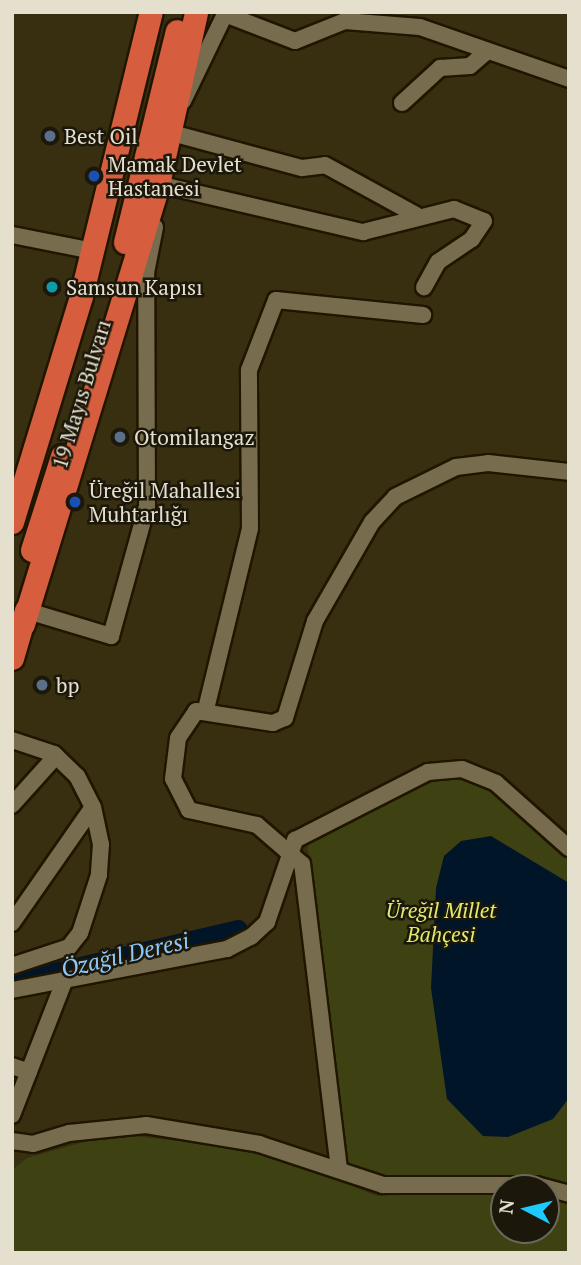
<!DOCTYPE html>
<meta charset="utf-8">
<style>
body{margin:0}
#map{position:relative;width:581px;height:1265px;overflow:hidden;background:#382e10;font-family:"PT Serif",serif}
div>[style]{position:absolute}
.green>*{inset:0;background:#3e4212}
.water>*{inset:0;background:#001527}
.river>*{height:19px;margin:-9.5px;padding:0 9.5px;transform-origin:9.5px;border-radius:9.5px;background:#001527}
.roads{filter:drop-shadow(2px 0 #201600) drop-shadow(-2px 0 #201600) drop-shadow(0 2px #201600) drop-shadow(0 -2px #201600)}
.minor>*{height:16px;margin:-8px;padding:0 8px;transform-origin:8px;border-radius:8px;background:#776c4d}
.highway>*{height:23px;margin:-11.5px;padding:0 11.5px;transform-origin:11.5px;border-radius:11.5px;background:#d65e3e}
.dots>*{width:19px;height:19px;translate:-50% -50%;box-sizing:border-box;border:4px solid #1b170a;border-radius:50%}
span{translate:-50% -50%;white-space:nowrap;text-align:center;line-height:1.15;-webkit-text-stroke:5px #1b170a;paint-order:stroke}
.poi-label{font-size:21px;color:#e5dfce}
.left{translate:0 -50%;text-align:left}
.street-label{font-size:21px;color:#e5dfce}
.park-label{font-size:21px;color:#e0ec6e;font-style:italic}
.water-label{font-size:23px;color:#8fc8f8;font-style:italic}
.frame{position:absolute;inset:0;border:14px solid #e5dfce;pointer-events:none}
.north{position:absolute;left:490px;top:1174px;width:70px;height:70px;box-sizing:border-box;background:#1b170a;border:2px solid #6c6758;border-radius:50%;rotate:277deg;font-size:19px;font-weight:700;line-height:28px;text-align:center;color:#e5dfce}
.north::after{content:'';display:block;margin:auto;width:24px;height:32px;background:#1ec9fd;clip-path:polygon(50% 0,100% 100%,50% 72%,0 100%)}
</style>
<div id="map">
<div class="green">
<i style="clip-path:polygon(452px 778px,478px 782px,501px 795px,569px 855px,569px 1189px,415px 1184px,348px 1168px,307px 841px,423px 784px)"></i>
<i style="clip-path:polygon(113px 1134px,265px 1150px,377px 1196px,504px 1190px,504px 1230px,546px 1230px,546px 1190px,569px 1193px,569px 1253px,12px 1253px,12px 1170px,27px 1158px)"></i>
</div>
<div class="water">
<i style="clip-path:polygon(491px 836px,569px 883px,569px 1098px,553px 1119px,508px 1137px,483px 1136px,447px 1099px,431px 988px,436px 888px,444px 856px,461px 841px)"></i>
</div>
<div class="river">
<i style="left:12px;top:982px;width:232px;rotate:-13.2deg"></i>
</div>
<div class="roads">
<div class="minor">
<i style="left:225px;top:14px;width:75px;rotate:21.1deg"></i>
<i style="left:295px;top:41px;width:54px;rotate:-21.8deg"></i>
<i style="left:345px;top:21px;width:75px;rotate:4.6deg"></i>
<i style="left:420px;top:27px;width:158px;rotate:19.2deg"></i>
<i style="left:183px;top:101px;width:99px;rotate:-64.2deg"></i>
<i style="left:402px;top:103px;width:52px;rotate:-42.6deg"></i>
<i style="left:440px;top:68px;width:30px;rotate:-4deg"></i>
<i style="left:470px;top:66px;width:20px;rotate:-41deg"></i>
<i style="left:172px;top:133px;width:135px;rotate:15.1deg"></i>
<i style="left:302px;top:168px;width:23px;rotate:-7deg"></i>
<i style="left:325px;top:165px;width:104px;rotate:28.8deg"></i>
<i style="left:158px;top:184px;width:211px;rotate:13.2deg"></i>
<i style="left:363px;top:232px;width:94px;rotate:-14.2deg"></i>
<i style="left:454px;top:209px;width:32px;rotate:22deg"></i>
<i style="left:484px;top:221px;width:22px;rotate:124deg"></i>
<i style="left:472px;top:239px;width:41px;rotate:145.9deg"></i>
<i style="left:438px;top:262px;width:29px;rotate:119deg"></i>
<i style="left:12px;top:235px;width:83px;rotate:11.2deg"></i>
<i style="left:28px;top:611px;width:87px;rotate:16.8deg"></i>
<i style="left:111px;top:636px;width:135px;rotate:-74.5deg"></i>
<i style="left:147px;top:506px;width:233px;rotate:-90.2deg"></i>
<i style="left:146px;top:273px;width:47px;rotate:-78.9deg"></i>
<i style="left:206px;top:709px;width:186px;rotate:-76.3deg"></i>
<i style="left:250px;top:528px;width:158px;rotate:-90.4deg"></i>
<i style="left:249px;top:370px;width:75px;rotate:-68.9deg"></i>
<i style="left:276px;top:300px;width:148px;rotate:5.8deg"></i>
<i style="left:12px;top:740px;width:44px;rotate:18.4deg"></i>
<i style="left:54px;top:754px;width:32px;rotate:44deg"></i>
<i style="left:77px;top:776px;width:35px;rotate:63deg"></i>
<i style="left:93px;top:807px;width:38px;rotate:78deg"></i>
<i style="left:101px;top:844px;width:31px;rotate:94deg"></i>
<i style="left:99px;top:875px;width:61px;rotate:108.1deg"></i>
<i style="left:80px;top:933px;width:18px;rotate:128deg"></i>
<i style="left:69px;top:947px;width:60px;rotate:161.6deg"></i>
<i style="left:12px;top:805px;width:66px;rotate:-48.1deg"></i>
<i style="left:12px;top:923px;width:141px;rotate:-55.1deg"></i>
<i style="left:12px;top:990px;width:219px;rotate:-10.8deg"></i>
<i style="left:227px;top:949px;width:27px;rotate:-27deg"></i>
<i style="left:251px;top:937px;width:22px;rotate:-43deg"></i>
<i style="left:267px;top:922px;width:87px;rotate:-71.1deg"></i>
<i style="left:295px;top:840px;width:149px;rotate:-27.1deg"></i>
<i style="left:428px;top:772px;width:34px;rotate:-5deg"></i>
<i style="left:462px;top:769px;width:37px;rotate:22deg"></i>
<i style="left:496px;top:783px;width:98px;rotate:41.7deg"></i>
<i style="left:12px;top:1066px;width:18px;rotate:19deg"></i>
<i style="left:12px;top:1115px;width:146px;rotate:-68.7deg"></i>
<i style="left:12px;top:1141px;width:21px;rotate:8deg"></i>
<i style="left:33px;top:1144px;width:38px;rotate:-17deg"></i>
<i style="left:69px;top:1133px;width:77px;rotate:-5.9deg"></i>
<i style="left:146px;top:1125px;width:115px;rotate:9.5deg"></i>
<i style="left:259px;top:1144px;width:131px;rotate:18.3deg"></i>
<i style="left:383px;top:1185px;width:153px"></i>
<i style="left:536px;top:1185px;width:34px;rotate:15deg"></i>
<i style="left:339px;top:1169px;width:307px;rotate:-96.9deg"></i>
<i style="left:302px;top:864px;width:60px;rotate:-139.1deg"></i>
<i style="left:257px;top:825px;width:70px;rotate:-167.6deg"></i>
<i style="left:189px;top:810px;width:35px;rotate:-117deg"></i>
<i style="left:173px;top:779px;width:41px;rotate:-83deg"></i>
<i style="left:178px;top:738px;width:32px;rotate:-56deg"></i>
<i style="left:196px;top:711px;width:78px;rotate:8.9deg"></i>
<i style="left:273px;top:723px;width:13px;rotate:-23deg"></i>
<i style="left:285px;top:718px;width:102px;rotate:-72.8deg"></i>
<i style="left:315px;top:621px;width:114px;rotate:-60.1deg"></i>
<i style="left:372px;top:522px;width:34px;rotate:-47deg"></i>
<i style="left:395px;top:497px;width:68px;rotate:-26.2deg"></i>
<i style="left:456px;top:467px;width:32px;rotate:-7deg"></i>
<i style="left:488px;top:463px;width:81px;rotate:6.3deg"></i>
</div>
<div class="highway">
<i style="left:125px;top:242px;width:217px;rotate:-76.2deg"></i>
<i style="left:12px;top:522px;width:236px;rotate:-73deg"></i>
<i style="left:81px;top:296px;width:292px;rotate:-76.2deg"></i>
<i style="left:32px;top:550px;width:99px;rotate:-72.3deg"></i>
<i style="left:23px;top:624px;width:460px;rotate:-72.9deg"></i>
<i style="left:158px;top:184px;width:176px;rotate:-77.5deg"></i>
<i style="left:12px;top:658px;width:50px;rotate:-73.7deg"></i>
</div>
</div>
<div class="dots">
<i style="left:50px;top:136px;background:#5c6f8a"></i>
<i style="left:94px;top:176px;background:#1a4fb4"></i>
<i style="left:52px;top:287px;background:#0f9aa8"></i>
<i style="left:120px;top:437px;background:#5c6f8a"></i>
<i style="left:75px;top:502px;background:#1a4fb4"></i>
<i style="left:42px;top:685px;background:#5c6f8a"></i>
</div>
<div class="poi-label">
<span class="left" style="left:64px;top:136px">Best Oil</span>
<span class="left" style="left:108px;top:176px">Mamak Devlet<br>Hastanesi</span>
<span class="left" style="left:66px;top:287px">Samsun Kapısı</span>
<span class="left" style="left:134px;top:437px">Otomilangaz</span>
<span class="left" style="left:89px;top:502px">Üreğil Mahallesi<br>Muhtarlığı</span>
<span class="left" style="left:56px;top:685px">bp</span>
</div>
<div class="street-label">
<span style="left:81px;top:394px;rotate:-73deg">19 Mayıs Bulvarı</span>
</div>
<div class="park-label">
<span style="left:441px;top:922px">Üreğil Millet<br>Bahçesi</span>
</div>
<div class="water-label">
<span style="left:125px;top:955px;rotate:-13deg">Özağıl Deresi</span>
</div>
<div class="frame"></div>
<div class="north">N</div>
</div>
